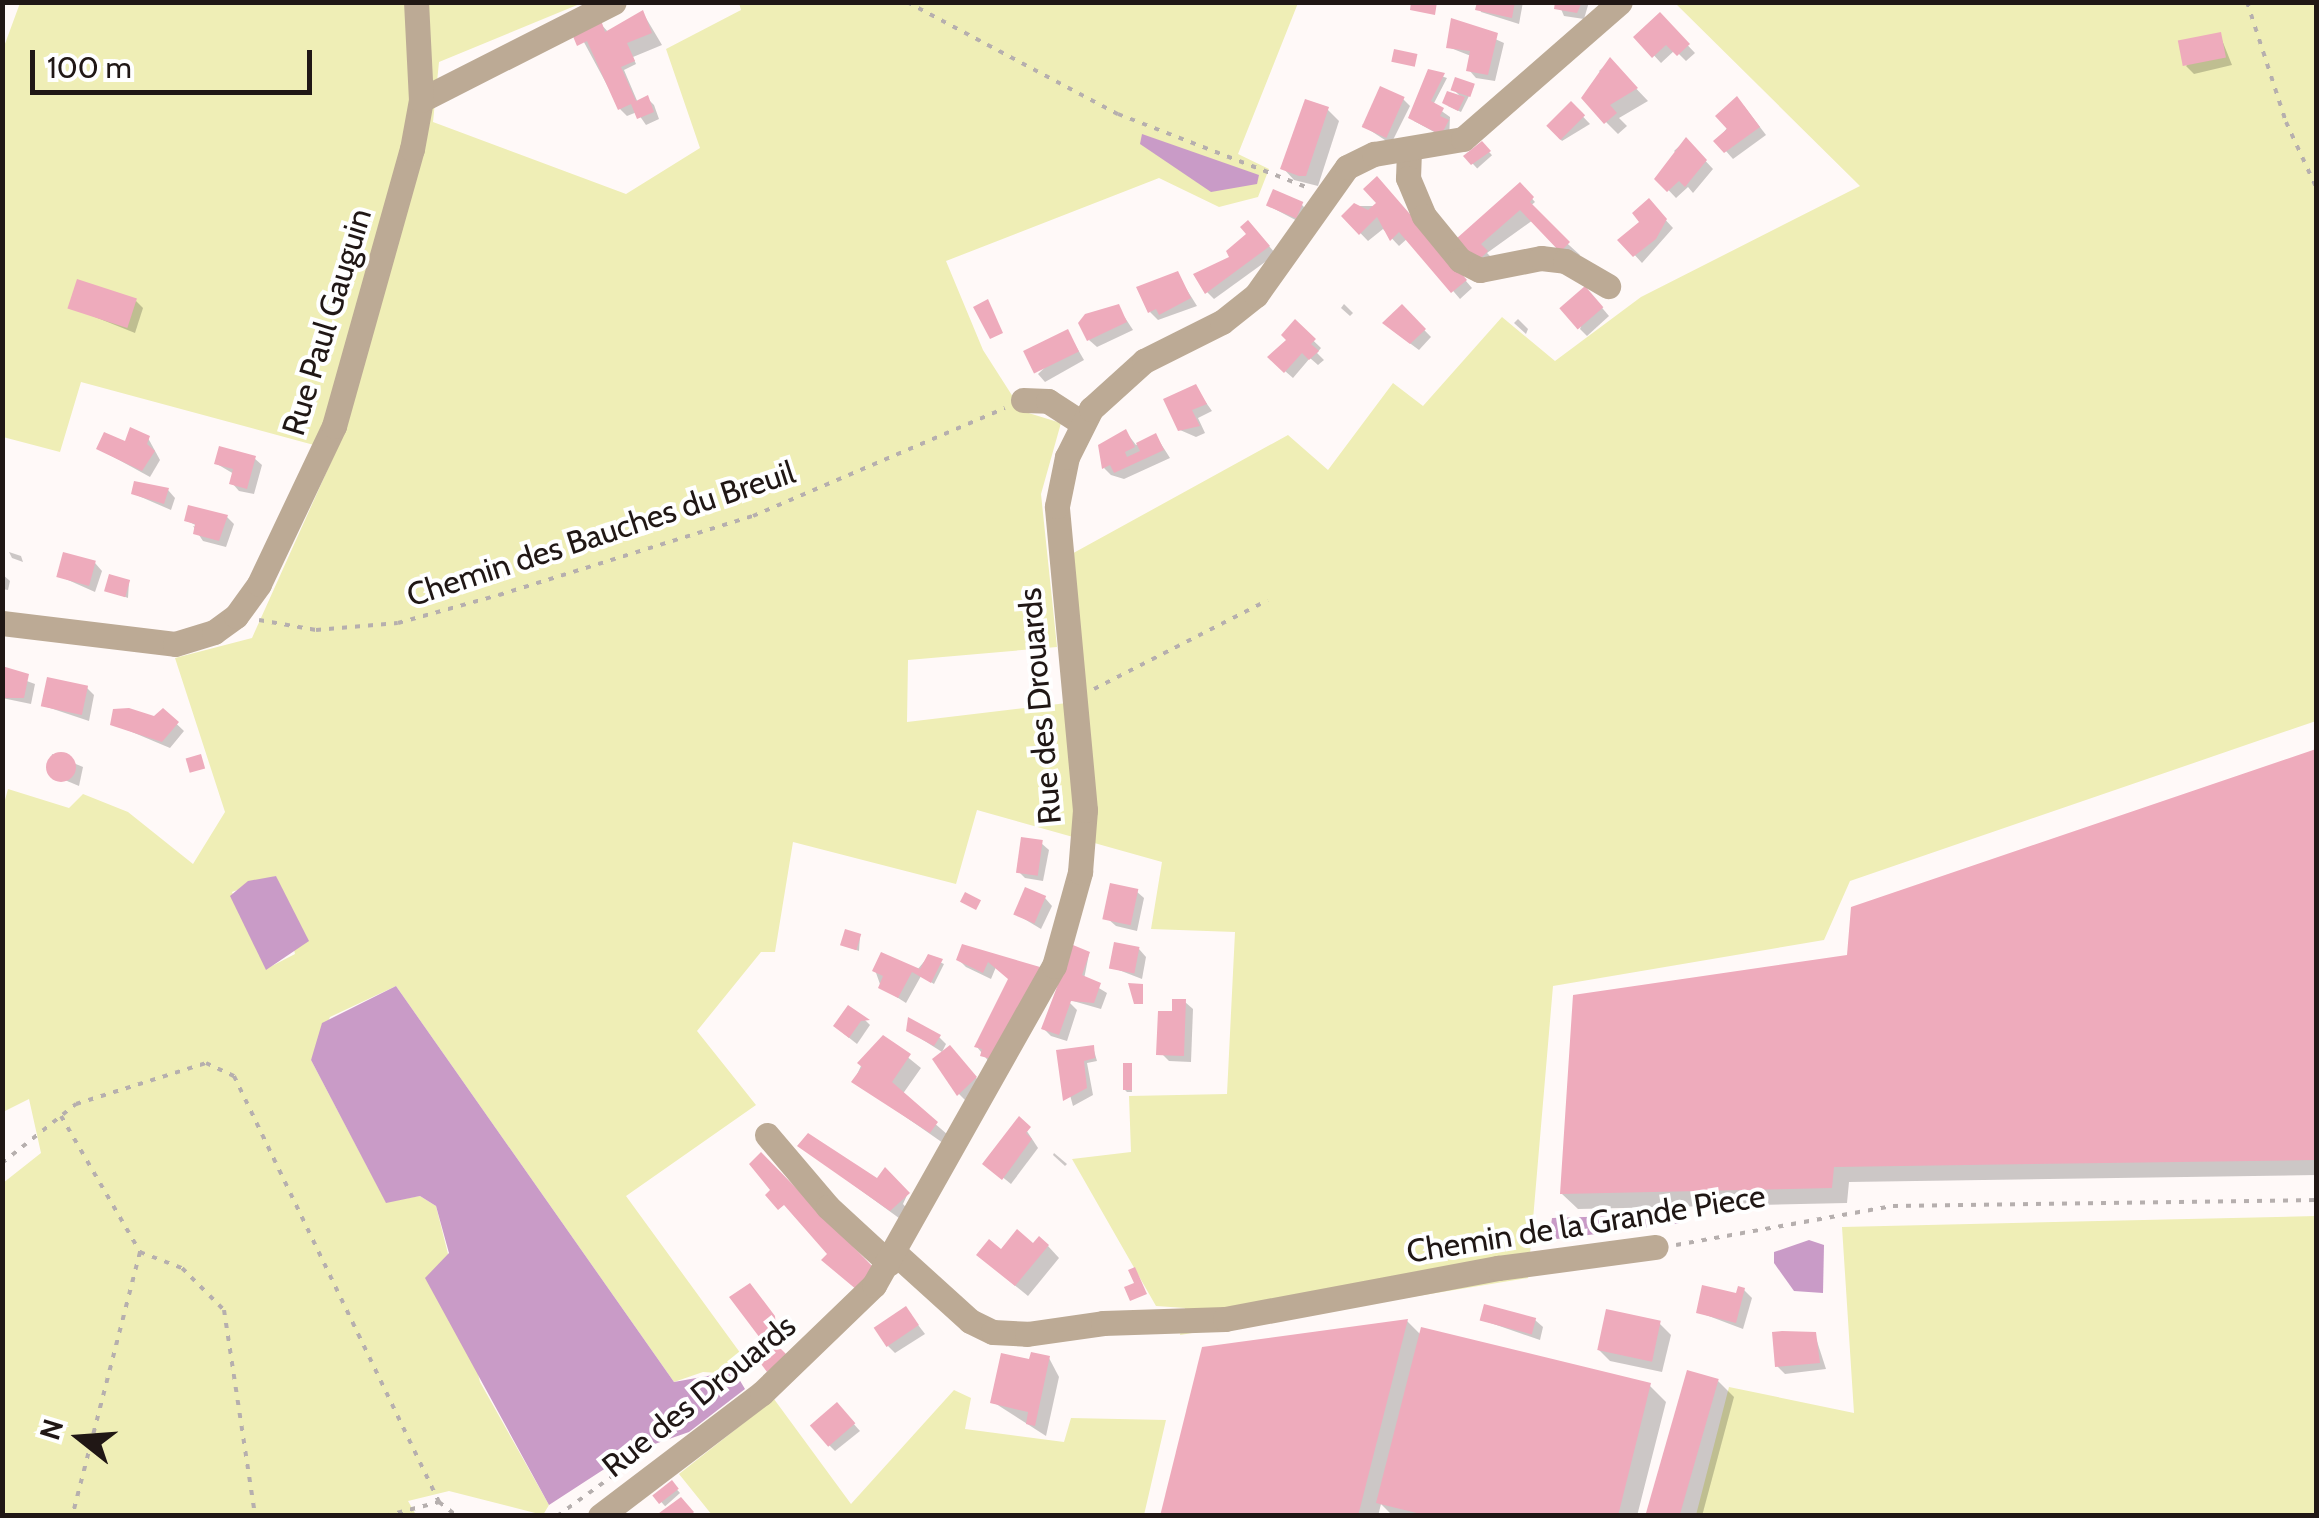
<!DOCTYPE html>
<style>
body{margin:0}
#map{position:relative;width:2319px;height:1518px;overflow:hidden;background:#fff9f8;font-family:Cabin,sans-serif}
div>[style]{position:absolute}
.green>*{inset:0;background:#efeeb6}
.water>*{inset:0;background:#c99bc7}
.shadow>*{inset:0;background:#0003;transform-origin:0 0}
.building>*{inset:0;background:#eeabbc;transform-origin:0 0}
.round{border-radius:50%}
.path>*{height:4px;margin-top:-2px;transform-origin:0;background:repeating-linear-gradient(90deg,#b6afae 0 5px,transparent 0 13px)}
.minor>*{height:25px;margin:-12.5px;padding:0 12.5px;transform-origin:12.5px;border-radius:12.5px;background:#bcaa95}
span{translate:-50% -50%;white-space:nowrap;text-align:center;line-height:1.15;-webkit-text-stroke:8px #fff;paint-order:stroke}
.street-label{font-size:32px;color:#201715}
.frame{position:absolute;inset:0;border:5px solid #201715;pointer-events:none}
.north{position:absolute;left:30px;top:1388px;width:100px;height:100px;-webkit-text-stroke:8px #fff;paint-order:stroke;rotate:287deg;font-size:28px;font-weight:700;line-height:40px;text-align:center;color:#201715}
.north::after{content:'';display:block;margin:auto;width:35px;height:45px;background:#201715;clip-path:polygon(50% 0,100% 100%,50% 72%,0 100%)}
.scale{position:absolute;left:30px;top:50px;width:282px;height:45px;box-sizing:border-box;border:5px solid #201715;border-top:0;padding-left:12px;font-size:30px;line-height:35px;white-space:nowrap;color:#201715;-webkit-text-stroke:8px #fff;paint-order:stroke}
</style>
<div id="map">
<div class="green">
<i style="clip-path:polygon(evenodd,20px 3px,582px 3px,439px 62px,433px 122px,626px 194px,700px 148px,666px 49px,741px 10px,739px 3px,1298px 3px,1238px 154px,1269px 169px,1258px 197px,1219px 207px,1159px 178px,946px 261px,983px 350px,1022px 411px,1061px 423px,1041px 494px,1057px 647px,908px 660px,907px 722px,1084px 701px,1068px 556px,1288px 435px,1328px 470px,1393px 383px,1423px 406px,1502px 317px,1555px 361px,1641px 297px,1860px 186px,1675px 3px,2316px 3px,2316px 721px,1850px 881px,1824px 940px,1553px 986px,1528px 1278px,1180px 1335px,1185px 1308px,1156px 1306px,1072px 1159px,1131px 1152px,1129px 1096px,1227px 1094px,1235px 932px,1151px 929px,1162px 862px,977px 810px,956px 884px,793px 842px,775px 952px,761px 952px,697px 1031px,756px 1105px,626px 1196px,749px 1365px,736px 1374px,703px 1372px,674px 1382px,396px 986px,330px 1017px,311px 1060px,386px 1202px,420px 1196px,436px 1206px,480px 1382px,549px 1505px,543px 1515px,449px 1491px,408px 1501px,416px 1515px,3px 1515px,3px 1183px,41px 1153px,29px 1099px,3px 1112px,2px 811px,8px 789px,69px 808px,83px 794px,128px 812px,193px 864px,225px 812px,175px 658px,252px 638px,336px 451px,81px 382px,60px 452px,3px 437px,2px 52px,20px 3px,276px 876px,295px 954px,266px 969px,232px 892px,276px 876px)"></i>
<i style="clip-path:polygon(2316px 1216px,2316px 1515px,1696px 1515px,1729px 1387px,1854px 1413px,1842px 1227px)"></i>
<i style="clip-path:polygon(954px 1390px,971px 1398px,965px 1429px,1064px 1442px,1071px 1418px,1166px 1420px,1144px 1515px,712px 1515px,679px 1474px,774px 1399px,851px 1504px)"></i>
</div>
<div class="water">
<i style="clip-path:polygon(1142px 134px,1259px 175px,1257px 184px,1211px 192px,1140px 144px)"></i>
<i style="clip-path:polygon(276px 876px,309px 941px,266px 970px,230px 896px,248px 881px)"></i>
<i style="clip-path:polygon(396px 986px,674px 1382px,724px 1373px,736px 1374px,745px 1389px,689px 1432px,629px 1453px,549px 1505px,425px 1278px,449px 1253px,436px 1206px,420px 1196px,386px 1203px,311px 1060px,322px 1023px)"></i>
<i style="clip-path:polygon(1682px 1214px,1683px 1223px,1549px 1240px,1552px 1218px)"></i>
<i style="clip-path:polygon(1809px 1240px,1824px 1245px,1823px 1293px,1794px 1291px,1774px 1263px,1774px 1252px)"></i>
</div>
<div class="shadow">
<i style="clip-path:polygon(1479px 2px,1523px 2px,1519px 24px,1481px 12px)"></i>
<i style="clip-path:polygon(1558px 2px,1589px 2px,1584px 19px,1564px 16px)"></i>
<i style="clip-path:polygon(643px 13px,662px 45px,633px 57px,636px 64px,624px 70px,638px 103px,647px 98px,654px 105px,659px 119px,646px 125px,637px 112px,627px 116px,620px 109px,579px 33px,600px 23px,609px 33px)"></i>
<i style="clip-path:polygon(1660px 16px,1695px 53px,1686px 61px,1675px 50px,1661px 63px,1637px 37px)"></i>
<i style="clip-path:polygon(1453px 20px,1504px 43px,1495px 81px,1476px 78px,1469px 70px,1471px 56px,1448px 47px)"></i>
<i style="clip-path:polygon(2220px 35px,2232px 65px,2194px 74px,2186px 66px)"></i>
<i style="clip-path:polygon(1610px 61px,1648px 101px,1619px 118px,1627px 126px,1618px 134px,1606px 122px,1607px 79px,1599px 71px)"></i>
<i style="clip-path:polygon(1429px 72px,1447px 78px,1433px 105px,1450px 117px,1449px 140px,1414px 121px)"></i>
<i style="clip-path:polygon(1474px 86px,1461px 112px,1448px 106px,1462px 98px,1453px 89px)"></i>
<i style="clip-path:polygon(1403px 99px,1410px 106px,1391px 144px,1362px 125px)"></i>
<i style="clip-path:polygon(1571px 104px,1590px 124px,1562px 141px,1548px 125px)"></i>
<i style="clip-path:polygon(1744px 106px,1766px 135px,1733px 159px,1717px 141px)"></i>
<i style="clip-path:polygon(1327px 109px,1339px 121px,1318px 186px,1294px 180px,1283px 168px)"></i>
<i style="clip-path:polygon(1686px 140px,1713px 169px,1693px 193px,1688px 187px,1676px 198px,1658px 179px,1680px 157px,1674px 151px)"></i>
<i style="left:1482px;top:144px;width:15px;height:20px;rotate:48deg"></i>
<i style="clip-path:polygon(1520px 185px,1535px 202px,1528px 208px,1580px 255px,1573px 261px,1533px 220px,1487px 253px,1493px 259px,1485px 267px,1460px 239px)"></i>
<i style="clip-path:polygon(1384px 186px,1472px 288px,1460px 299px,1408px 238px,1399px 246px,1383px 229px,1368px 241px,1344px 216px,1355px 206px,1381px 206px)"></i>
<i style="clip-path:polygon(1649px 202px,1673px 228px,1642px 263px,1621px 240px,1643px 222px)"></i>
<i style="clip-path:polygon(1301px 204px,1309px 212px,1303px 224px,1269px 206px)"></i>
<i style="clip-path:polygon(1255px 230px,1276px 254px,1214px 299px,1207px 292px)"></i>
<i style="clip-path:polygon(1177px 274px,1197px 306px,1158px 320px,1150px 312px)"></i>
<i style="clip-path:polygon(1592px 296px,1609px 316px,1587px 336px,1580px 329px)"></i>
<i style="clip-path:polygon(136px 301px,143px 308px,135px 333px,70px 307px)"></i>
<i style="clip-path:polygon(1344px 304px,1353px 313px,1350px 316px,1341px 308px)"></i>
<i style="clip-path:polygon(1118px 307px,1133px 330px,1097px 347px,1089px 340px)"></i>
<i style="clip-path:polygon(1402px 307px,1431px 337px,1419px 350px,1392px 330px)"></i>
<i style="clip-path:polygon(1518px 319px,1528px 329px,1526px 334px,1514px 323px)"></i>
<i style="clip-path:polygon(1295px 323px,1321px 348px,1317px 353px,1324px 360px,1318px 365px,1310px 358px,1293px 378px,1270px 358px,1289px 341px)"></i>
<i style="clip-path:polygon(1073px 341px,1084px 360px,1045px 382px,1038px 374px)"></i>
<i style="clip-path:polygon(1195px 387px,1212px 411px,1198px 418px,1205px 433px,1196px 437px,1180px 430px)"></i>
<i style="clip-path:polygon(1126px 432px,1136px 445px,1156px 436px,1170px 458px,1124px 479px,1111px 475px,1104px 468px)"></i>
<i style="clip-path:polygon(148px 438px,160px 460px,150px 477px,99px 449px)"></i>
<i style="clip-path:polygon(254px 458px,262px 465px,254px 494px,239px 491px,232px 483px,234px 474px,217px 464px)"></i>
<i style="clip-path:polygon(168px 490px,175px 498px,171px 510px,134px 494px)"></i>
<i style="clip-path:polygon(227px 517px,234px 524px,226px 547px,203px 541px,193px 526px,206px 530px,187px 521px)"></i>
<i style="clip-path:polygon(9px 552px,21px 556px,23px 562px,12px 558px)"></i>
<i style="clip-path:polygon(95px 563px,102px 571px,95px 592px,59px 576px)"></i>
<i style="clip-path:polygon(2px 574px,10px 581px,8px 590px,2px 589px)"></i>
<i style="clip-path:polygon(129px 582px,128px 598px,107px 590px)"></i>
<i style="clip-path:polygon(2px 672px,35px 684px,31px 704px,2px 698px)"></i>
<i style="clip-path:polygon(87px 688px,94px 695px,89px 721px,44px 706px)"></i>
<i style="clip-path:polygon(163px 711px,184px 731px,170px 748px,113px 724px,155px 719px)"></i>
<i style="clip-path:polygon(2316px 752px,2316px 1175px,1849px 1182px,1847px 1203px,1578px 1209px,1562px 1194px,1849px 957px,1853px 909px)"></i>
<i style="clip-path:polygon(52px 754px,83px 767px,79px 786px,48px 773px)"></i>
<i style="clip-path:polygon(1041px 843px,1049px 850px,1043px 881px,1025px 878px,1018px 871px)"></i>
<i style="clip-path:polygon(1136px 891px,1144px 898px,1137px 931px,1116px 926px,1108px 919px)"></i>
<i style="clip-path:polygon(1045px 898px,1052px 906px,1041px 929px,1016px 914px)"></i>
<i style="clip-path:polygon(860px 936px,859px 951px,843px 945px)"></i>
<i style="clip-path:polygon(963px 947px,1039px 969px,990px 1063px,977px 1047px,1011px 979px,996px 967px,991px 979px,966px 967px,959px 960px)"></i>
<i style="clip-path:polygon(1139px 949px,1146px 957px,1142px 979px,1111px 967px)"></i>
<i style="clip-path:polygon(1089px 954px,1084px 979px,1107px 993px,1101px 1009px,1066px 999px,1077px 1010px,1067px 1041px,1051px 1036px,1044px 1029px)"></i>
<i style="clip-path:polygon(928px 957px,944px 964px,934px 984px,921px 976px,906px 1003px,881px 987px,875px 970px,917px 970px)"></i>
<i style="clip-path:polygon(1185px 1002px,1193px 1009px,1191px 1062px,1169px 1061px,1162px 1054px,1174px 1014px)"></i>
<i style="clip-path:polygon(863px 1018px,870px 1025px,857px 1044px,843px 1033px)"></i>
<i style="clip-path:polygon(909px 1031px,939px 1037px,946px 1044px,942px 1052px)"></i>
<i style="clip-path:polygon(884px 1038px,921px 1068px,902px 1095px,948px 1135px,943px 1143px,854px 1081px,866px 1055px)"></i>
<i style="clip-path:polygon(1093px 1047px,1097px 1061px,1087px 1063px,1093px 1095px,1073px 1106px,1058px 1052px)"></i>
<i style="clip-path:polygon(957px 1055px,983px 1086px,966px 1101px,959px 1094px)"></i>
<i style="clip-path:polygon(1131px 1066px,1132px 1092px,1127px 1092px,1124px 1089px)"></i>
<i style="clip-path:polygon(1019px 1119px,1038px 1148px,1011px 1184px,985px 1163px)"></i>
<i style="clip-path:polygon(800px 1146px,908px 1193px,903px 1204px,911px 1213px,903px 1221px)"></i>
<i style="clip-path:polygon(1054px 1153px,1067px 1164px,1065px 1166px,1053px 1155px)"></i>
<i style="clip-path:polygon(1048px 1246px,1059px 1258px,1028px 1296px,991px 1266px,1002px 1253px)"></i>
<i style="clip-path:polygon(1744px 1290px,1752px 1298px,1743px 1329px,1698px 1312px)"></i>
<i style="clip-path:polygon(757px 1294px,782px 1335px,771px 1343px,763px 1338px)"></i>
<i style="clip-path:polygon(906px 1309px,925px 1334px,895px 1353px,888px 1346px)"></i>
<i style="clip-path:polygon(1482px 1320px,1535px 1320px,1543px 1327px,1540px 1340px)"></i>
<i style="clip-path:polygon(1407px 1321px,1421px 1335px,1650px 1386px,1666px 1402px,1637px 1516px,1393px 1516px,1381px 1504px,1378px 1516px,1163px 1516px)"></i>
<i style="clip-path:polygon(1660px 1324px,1671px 1335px,1662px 1372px,1610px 1361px,1598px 1349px)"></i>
<i style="clip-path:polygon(1815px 1335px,1826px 1369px,1785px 1374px,1777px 1366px)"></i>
<i style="clip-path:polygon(1049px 1358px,1059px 1377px,1046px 1436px,993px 1402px)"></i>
<i style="clip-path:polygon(1718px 1381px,1734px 1397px,1702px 1516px,1650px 1516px)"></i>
<i style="clip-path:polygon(844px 1413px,860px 1431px,835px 1451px,828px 1444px)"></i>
<i style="left:672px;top:1484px;width:12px;height:20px;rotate:48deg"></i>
</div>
<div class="building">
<i style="clip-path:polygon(1411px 2px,1437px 2px,1435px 15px,1410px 10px)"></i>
<i style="clip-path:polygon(1477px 2px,1515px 2px,1512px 18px,1475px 10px)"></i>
<i style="clip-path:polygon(1555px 2px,1582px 2px,1577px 13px,1554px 9px)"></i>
<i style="clip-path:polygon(643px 10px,652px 33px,627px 43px,635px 61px,621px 67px,636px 101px,648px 95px,654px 112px,637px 119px,631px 104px,618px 110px,587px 41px,577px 46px,572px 34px,601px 20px,605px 32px)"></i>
<i style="clip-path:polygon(1660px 12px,1690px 44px,1677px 56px,1666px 45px,1652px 58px,1633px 37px)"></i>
<i style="clip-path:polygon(1451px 18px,1498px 33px,1488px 75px,1466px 71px,1470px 51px,1446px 48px)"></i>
<i style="left:2221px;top:32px;width:26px;height:44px;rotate:79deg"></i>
<i style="left:1394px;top:49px;width:24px;height:13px;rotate:12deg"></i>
<i style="clip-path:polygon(1610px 57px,1638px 88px,1610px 105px,1617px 113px,1604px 124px,1581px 98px)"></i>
<i style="clip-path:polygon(1428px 69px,1445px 73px,1431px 101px,1444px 108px,1440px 116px,1449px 120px,1441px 135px,1408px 118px)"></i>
<i style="left:1455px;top:77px;width:21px;height:14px;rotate:19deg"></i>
<i style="left:1380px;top:86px;width:27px;height:45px;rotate:24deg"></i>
<i style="clip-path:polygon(1447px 91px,1465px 97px,1458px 111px,1442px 103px)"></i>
<i style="clip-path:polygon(1737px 96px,1760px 127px,1724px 153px,1713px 141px,1727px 129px,1715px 116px)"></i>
<i style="clip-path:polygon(1305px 99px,1329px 107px,1306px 176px,1299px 176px,1280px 169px)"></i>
<i style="left:1571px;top:101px;width:20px;height:35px;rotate:45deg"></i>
<i style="clip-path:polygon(1686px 137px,1707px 160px,1685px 187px,1679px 181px,1667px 192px,1654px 179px)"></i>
<i style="clip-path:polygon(1482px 141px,1491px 151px,1471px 165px,1463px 156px)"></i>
<i style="clip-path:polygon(1377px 176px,1467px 280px,1451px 293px,1399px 232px,1390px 241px,1377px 217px,1359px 235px,1341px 216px,1354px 203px,1368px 210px,1376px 203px,1363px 189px)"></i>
<i style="clip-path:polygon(1520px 182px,1534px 197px,1530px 202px,1570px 242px,1560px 252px,1520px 210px,1481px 244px,1488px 251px,1477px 262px,1456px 239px)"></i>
<i style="left:1273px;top:189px;width:33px;height:18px;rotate:23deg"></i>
<i style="clip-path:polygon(1649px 198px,1667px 219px,1656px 239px,1633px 257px,1617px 240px,1639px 222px,1632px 213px)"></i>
<i style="clip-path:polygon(1248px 220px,1270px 246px,1205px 294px,1193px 274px,1229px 257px,1226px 251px,1246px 234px,1240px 227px)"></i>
<i style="clip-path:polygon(1178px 271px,1191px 298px,1159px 315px,1156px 309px,1148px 313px,1136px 287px)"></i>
<i style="left:77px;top:279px;width:63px;height:31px;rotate:18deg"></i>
<i style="left:1585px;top:286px;width:28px;height:34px;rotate:49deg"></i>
<i style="clip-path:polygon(988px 299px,1003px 333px,990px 339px,973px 307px)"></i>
<i style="clip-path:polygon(1119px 304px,1127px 322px,1087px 341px,1078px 323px,1085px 314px)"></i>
<i style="clip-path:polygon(1402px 304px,1426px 329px,1410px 344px,1382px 323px)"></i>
<i style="clip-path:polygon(1295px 319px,1316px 339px,1311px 344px,1319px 351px,1309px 360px,1302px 353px,1284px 373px,1267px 357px,1286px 340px,1281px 335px)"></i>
<i style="left:1068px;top:329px;width:25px;height:50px;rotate:64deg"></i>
<i style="clip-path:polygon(1196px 384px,1207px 404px,1192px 410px,1200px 426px,1178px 431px,1163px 399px)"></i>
<i style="clip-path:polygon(130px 427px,150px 436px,147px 444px,155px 451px,142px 471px,96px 449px,104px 432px,125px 441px)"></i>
<i style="clip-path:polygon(1126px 429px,1135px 447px,1125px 452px,1127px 457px,1140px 451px,1136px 443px,1156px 433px,1164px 450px,1114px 473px,1110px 465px,1102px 469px,1098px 445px)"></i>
<i style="clip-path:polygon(219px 446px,256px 456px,247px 489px,229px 484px,233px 469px,214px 464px)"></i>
<i style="clip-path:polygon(134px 481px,169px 488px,164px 504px,131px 494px)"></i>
<i style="clip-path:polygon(188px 505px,228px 515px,219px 541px,193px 534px,195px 524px,184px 521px)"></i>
<i style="left:63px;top:552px;width:34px;height:26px;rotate:15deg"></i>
<i style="left:109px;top:574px;width:22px;height:18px;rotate:16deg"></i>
<i style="clip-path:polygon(2px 666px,29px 674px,24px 698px,2px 698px)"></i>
<i style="left:47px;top:677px;width:42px;height:30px;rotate:12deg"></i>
<i style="clip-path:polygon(129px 708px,154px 716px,163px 708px,179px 722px,162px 742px,110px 725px,113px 709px)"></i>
<i style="clip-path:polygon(2316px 749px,2316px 1160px,1834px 1167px,1832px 1188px,1560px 1194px,1573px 995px,1847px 955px,1851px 907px)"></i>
<i class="round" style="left:46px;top:752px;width:30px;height:30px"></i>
<i style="left:201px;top:754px;width:15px;height:16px;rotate:74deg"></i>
<i style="left:1021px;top:837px;width:22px;height:36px;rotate:8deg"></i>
<i style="left:1110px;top:883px;width:29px;height:37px;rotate:12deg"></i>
<i style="left:1025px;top:887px;width:23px;height:30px;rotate:23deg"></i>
<i style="left:965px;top:892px;width:18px;height:11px;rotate:27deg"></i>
<i style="left:845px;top:929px;width:17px;height:17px;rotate:17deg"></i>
<i style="left:1114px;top:942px;width:26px;height:27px;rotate:11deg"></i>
<i style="clip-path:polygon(962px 944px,1040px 967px,995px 1060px,980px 1056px,982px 1049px,974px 1047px,1008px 979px,988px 962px,983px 973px,956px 960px)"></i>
<i style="clip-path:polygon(1073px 945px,1090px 952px,1082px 975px,1101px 983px,1094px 1003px,1071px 1001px,1059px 1035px,1041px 1029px)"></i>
<i style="clip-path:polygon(881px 952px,920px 969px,928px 954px,943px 959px,931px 983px,912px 972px,898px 998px,878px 988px,883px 976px,872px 971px)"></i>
<i style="clip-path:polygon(1128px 983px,1143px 984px,1143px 1004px,1134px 1004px)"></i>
<i style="clip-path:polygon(1172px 999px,1186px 999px,1184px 1056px,1156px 1055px,1158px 1011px,1172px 1011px)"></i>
<i style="clip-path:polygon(848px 1005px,870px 1020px,861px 1021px,849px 1038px,833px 1026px)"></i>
<i style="clip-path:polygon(908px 1017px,941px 1035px,934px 1046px,906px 1031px)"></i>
<i style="clip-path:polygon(883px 1035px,911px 1054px,892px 1082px,938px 1122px,930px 1133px,851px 1082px,862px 1067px,857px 1063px)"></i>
<i style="clip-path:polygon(950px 1045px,977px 1077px,957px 1096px,932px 1059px)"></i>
<i style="clip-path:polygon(1094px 1045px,1095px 1058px,1084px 1061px,1087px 1088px,1063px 1101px,1056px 1050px)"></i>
<i style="left:1123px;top:1063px;width:9px;height:27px"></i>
<i style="clip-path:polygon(1019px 1116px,1031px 1127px,1026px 1133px,1032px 1139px,1002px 1180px,982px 1164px)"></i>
<i style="clip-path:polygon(808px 1133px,877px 1178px,885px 1167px,910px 1193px,890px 1211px,797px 1146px)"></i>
<i style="clip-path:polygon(761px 1152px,874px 1268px,857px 1290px,821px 1260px,827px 1254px,784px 1205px,778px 1210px,765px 1195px,770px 1190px,749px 1164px)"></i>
<i style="clip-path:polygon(1017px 1229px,1033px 1243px,1039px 1236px,1049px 1245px,1015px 1286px,976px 1255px,989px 1239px,1001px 1249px)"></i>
<i style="clip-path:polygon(1135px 1267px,1147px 1294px,1130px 1301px,1124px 1287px,1134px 1283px,1128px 1270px)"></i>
<i style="clip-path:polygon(750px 1283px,775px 1316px,776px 1327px,766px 1334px,787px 1355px,767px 1372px,748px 1346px,760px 1338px,729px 1297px)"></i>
<i style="clip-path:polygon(1702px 1285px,1736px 1293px,1738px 1286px,1745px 1288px,1736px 1323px,1696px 1313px)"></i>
<i style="left:1484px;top:1304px;width:54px;height:17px;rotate:15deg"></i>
<i style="left:906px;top:1306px;width:23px;height:39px;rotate:56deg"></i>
<i style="left:1606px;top:1309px;width:56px;height:42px;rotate:12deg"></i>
<i style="clip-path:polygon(1408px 1319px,1358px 1516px,1160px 1516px,1202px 1347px)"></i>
<i style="clip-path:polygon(1421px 1327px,1651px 1383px,1618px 1516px,1429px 1516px,1376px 1503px)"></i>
<i style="clip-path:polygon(1782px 1331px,1816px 1332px,1820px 1363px,1775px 1367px,1772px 1332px)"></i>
<i style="clip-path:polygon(1031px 1352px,1050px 1356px,1035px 1426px,1026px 1424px,1028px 1412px,990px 1403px,1001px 1353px,1029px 1359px)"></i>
<i style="left:1687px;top:1370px;width:33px;height:151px;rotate:16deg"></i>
<i style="left:837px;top:1402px;width:28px;height:36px;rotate:49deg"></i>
<i style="left:672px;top:1480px;width:11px;height:25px;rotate:52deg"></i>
<i style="clip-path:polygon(681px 1497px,694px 1512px,690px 1516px,655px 1516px)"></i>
</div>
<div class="path">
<i style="left:907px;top:2px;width:239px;rotate:28deg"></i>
<i style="left:1118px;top:114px;width:202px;rotate:21.2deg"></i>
<i style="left:2247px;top:2px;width:126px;rotate:72deg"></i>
<i style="left:2286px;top:122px;width:72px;rotate:65.2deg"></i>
<i style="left:259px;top:620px;width:58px;rotate:10deg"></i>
<i style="left:316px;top:630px;width:82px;rotate:-4.9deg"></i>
<i style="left:398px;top:623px;width:105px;rotate:-15.5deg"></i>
<i style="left:499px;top:595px;width:266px;rotate:-17.3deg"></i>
<i style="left:753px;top:516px;width:274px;rotate:-23.2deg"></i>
<i style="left:1094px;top:689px;width:195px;rotate:-27.1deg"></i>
<i style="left:61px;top:1116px;width:157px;rotate:59.8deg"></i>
<i style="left:140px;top:1252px;width:273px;rotate:104.4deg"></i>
<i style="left:2px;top:1163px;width:95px;rotate:-38.6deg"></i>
<i style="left:76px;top:1104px;width:136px;rotate:-17.5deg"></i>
<i style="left:206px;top:1063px;width:31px;rotate:25deg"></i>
<i style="left:234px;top:1076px;width:473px;rotate:64.3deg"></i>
<i style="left:439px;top:1502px;width:23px;rotate:38deg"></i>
<i style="left:1676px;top:1245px;width:220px;rotate:-10.2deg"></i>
<i style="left:1893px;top:1206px;width:423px;rotate:-0.8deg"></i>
<i style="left:140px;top:1252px;width:45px;rotate:20.9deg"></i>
<i style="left:182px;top:1268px;width:59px;rotate:45deg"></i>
<i style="left:224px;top:1310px;width:208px;rotate:81.4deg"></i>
<i style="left:385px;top:1516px;width:56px;rotate:-14.5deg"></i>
<i style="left:557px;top:1516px;width:105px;rotate:-35.7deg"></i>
</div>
<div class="minor">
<i style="left:421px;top:100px;width:216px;rotate:-26.9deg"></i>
<i style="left:1409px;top:150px;width:28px;rotate:92deg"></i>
<i style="left:1408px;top:178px;width:41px;rotate:67.2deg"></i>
<i style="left:1424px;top:216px;width:57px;rotate:50.7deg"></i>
<i style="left:1460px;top:260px;width:22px;rotate:27deg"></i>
<i style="left:1480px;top:270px;width:62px;rotate:-11.1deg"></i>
<i style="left:1541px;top:258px;width:24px;rotate:7deg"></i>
<i style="left:1565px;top:261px;width:50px;rotate:30.2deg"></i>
<i style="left:1023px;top:400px;width:25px;rotate:2deg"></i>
<i style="left:1048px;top:401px;width:40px;rotate:32.9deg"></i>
<i style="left:2px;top:623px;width:174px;rotate:6.9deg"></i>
<i style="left:175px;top:644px;width:41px;rotate:-17.1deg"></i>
<i style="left:214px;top:632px;width:27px;rotate:-36deg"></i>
<i style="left:236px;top:616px;width:39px;rotate:-54deg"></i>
<i style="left:259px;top:584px;width:175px;rotate:-64.6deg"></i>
<i style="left:334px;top:426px;width:288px;rotate:-74.3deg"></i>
<i style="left:412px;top:149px;width:50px;rotate:-79.6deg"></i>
<i style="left:421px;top:100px;width:98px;rotate:-92.9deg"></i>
<i style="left:767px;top:1135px;width:94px;rotate:49.7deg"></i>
<i style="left:828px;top:1207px;width:83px;rotate:42.6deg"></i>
<i style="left:895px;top:1253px;width:101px;rotate:42.2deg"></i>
<i style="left:970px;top:1321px;width:25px;rotate:26deg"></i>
<i style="left:993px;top:1332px;width:34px;rotate:3deg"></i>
<i style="left:1027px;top:1334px;width:77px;rotate:-8.2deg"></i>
<i style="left:1103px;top:1323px;width:122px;rotate:-1.9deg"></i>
<i style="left:1225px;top:1319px;width:278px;rotate:-10.6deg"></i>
<i style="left:1498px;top:1268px;width:159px;rotate:-7.6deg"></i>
<i style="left:600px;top:1516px;width:203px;rotate:-37.2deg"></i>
<i style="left:762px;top:1393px;width:156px;rotate:-44deg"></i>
<i style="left:874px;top:1285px;width:366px;rotate:-60.6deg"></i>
<i style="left:1054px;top:966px;width:98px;rotate:-74.5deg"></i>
<i style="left:1080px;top:872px;width:62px;rotate:-85.4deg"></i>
<i style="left:1085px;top:810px;width:305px;rotate:-95.3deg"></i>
<i style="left:1057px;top:506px;width:50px;rotate:-78.5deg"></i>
<i style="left:1067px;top:457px;width:54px;rotate:-63.4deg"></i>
<i style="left:1091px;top:409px;width:72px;rotate:-42.2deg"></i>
<i style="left:1144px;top:361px;width:87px;rotate:-26.6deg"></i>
<i style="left:1222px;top:322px;width:43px;rotate:-38.5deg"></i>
<i style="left:1256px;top:295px;width:157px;rotate:-54.6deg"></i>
<i style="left:1347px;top:167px;width:30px;rotate:-26deg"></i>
<i style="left:1374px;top:154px;width:90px;rotate:-9.6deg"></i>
<i style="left:1463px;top:139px;width:208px;rotate:-41.1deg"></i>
</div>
<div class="street-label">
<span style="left:327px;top:322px;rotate:-73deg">Rue Paul Gauguin</span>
<span style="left:601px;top:534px;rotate:-18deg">Chemin des Bauches du Breuil</span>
<span style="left:1040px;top:706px;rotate:-95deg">Rue des Drouards</span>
<span style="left:1586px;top:1224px;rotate:-9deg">Chemin de la Grande Piece</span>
<span style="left:699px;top:1396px;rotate:-39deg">Rue des Drouards</span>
</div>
<div class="frame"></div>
<div class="north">N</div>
<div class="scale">100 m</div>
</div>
